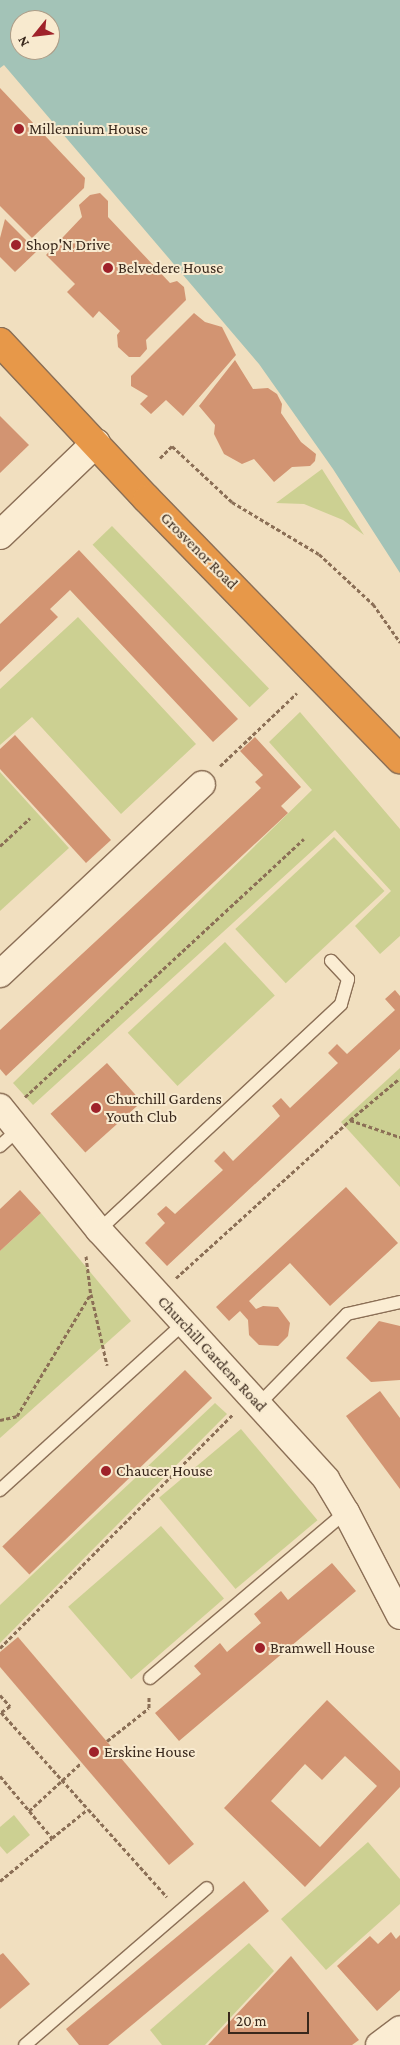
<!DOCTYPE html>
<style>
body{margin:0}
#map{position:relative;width:400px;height:2045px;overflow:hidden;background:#f1dfbf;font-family:"Crimson Pro",serif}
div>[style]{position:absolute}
.green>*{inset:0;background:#ccd092;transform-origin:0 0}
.water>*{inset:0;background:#a3c3b7}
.building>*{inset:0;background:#d29472;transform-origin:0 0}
.path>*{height:3px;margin-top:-1.5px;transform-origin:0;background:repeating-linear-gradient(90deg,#8b6f56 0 4px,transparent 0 6.5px)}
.roads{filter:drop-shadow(1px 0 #8b6f56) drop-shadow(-1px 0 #8b6f56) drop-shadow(0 1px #8b6f56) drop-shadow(0 -1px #8b6f56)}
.lane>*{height:12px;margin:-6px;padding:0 6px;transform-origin:6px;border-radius:6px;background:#fbedd3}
.street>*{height:26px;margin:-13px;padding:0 13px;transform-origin:13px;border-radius:13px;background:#fbedd3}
.secondary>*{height:28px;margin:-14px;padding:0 14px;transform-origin:14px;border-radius:14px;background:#fbedd3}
.highway>*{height:28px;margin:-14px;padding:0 14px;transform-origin:14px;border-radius:14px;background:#e79849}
.dots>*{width:14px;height:14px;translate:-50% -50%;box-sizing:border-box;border:2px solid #f8eacf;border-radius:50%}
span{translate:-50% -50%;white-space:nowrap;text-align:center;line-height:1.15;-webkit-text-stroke:4px #f8eacf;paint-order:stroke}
.poi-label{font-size:16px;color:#39281c}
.left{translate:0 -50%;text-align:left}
.street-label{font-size:16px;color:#39281c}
.north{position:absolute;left:10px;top:10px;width:50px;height:50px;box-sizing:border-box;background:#f8eacf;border:1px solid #ac9c87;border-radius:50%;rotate:241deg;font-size:14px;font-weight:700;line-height:20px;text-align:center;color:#39281c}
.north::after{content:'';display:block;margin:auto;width:18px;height:22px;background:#9f222a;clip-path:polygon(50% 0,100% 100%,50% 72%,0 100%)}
.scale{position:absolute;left:228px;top:2012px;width:81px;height:22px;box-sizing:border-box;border:2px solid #39281c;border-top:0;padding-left:6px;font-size:15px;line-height:18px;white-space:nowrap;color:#39281c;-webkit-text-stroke:4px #f8eacf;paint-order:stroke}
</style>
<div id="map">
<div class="green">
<i style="clip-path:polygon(322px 469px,364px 535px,343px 520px,304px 504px,276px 503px)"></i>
<i style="left:112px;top:526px;width:226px;height:27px;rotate:46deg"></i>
<i style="clip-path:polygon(78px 617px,196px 744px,121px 814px,32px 717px,0 745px,0 689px)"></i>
<i style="clip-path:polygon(300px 712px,400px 829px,400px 936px,380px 954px,355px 926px,391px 891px,335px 830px,33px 1105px,13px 1083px,312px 790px,269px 742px)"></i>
<i style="clip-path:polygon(0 772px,69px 848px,0 911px)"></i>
<i style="left:334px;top:837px;width:74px;height:135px;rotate:47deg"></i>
<i style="left:225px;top:942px;width:73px;height:133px;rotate:47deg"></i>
<i style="clip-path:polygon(400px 1068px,400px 1187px,341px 1122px)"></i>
<i style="clip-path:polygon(41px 1213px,131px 1321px,0 1438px,0 1251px)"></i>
<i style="clip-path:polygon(215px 1403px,227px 1414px,0 1643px,0 1605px)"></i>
<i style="left:241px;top:1429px;width:119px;height:107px;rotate:50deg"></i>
<i style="left:161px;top:1526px;width:96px;height:123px;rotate:49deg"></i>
<i style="clip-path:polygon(14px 1815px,30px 1835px,7px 1854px,0 1846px,0 1827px)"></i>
<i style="clip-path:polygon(368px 1842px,400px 1879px,400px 1904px,326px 1970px,281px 1919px)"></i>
<i style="clip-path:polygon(249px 1943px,274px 1971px,205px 2045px,162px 2045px,150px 2030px)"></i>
</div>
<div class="water">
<i style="clip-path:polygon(evenodd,0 0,400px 0,400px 573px,333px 469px,259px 364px,4px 65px,0 68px,0 0,20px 20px,50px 20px,50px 50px,20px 50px,20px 20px)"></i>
</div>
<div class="building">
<i style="clip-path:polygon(0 88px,85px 178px,84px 188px,32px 238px,0 206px)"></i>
<i style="clip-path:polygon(100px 193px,108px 201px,108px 217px,170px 283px,177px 281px,184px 287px,186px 300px,146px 340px,147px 349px,140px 357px,129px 357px,118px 347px,117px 335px,120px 331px,99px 311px,93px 318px,67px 292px,75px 284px,46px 255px,82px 217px,79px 205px,90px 195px)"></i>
<i style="clip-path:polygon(5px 219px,37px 251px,15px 272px,0 257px,0 238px)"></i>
<i style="clip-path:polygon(194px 313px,205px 322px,222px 327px,236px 355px,183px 416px,166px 400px,151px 414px,140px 404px,148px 396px,131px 386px,131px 376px)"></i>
<i style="clip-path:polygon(235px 360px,253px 389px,268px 388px,277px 394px,282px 404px,281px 413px,301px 442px,316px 454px,315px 461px,310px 466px,292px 467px,274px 482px,254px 459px,242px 464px,224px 454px,214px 434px,215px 425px,199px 406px)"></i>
<i style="clip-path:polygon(0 416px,29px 445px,0 473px)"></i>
<i style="clip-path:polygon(79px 550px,238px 719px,213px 742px,70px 590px,50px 609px,58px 617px,0 672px,0 624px)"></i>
<i style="clip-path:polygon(15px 735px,111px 840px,86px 863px,0 769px,0 749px)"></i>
<i style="clip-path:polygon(255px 737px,301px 787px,281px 806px,288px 813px,6px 1076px,0 1069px,0 1030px,261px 788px,255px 782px,263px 775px,240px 751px)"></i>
<i style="clip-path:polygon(395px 990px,400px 996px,400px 1049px,167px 1266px,145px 1243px,165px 1223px,157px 1214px,166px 1206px,175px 1214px,223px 1170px,214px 1161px,224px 1151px,233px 1161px,280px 1116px,272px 1106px,281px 1098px,290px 1108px,338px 1063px,328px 1053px,337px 1044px,347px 1054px,395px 1010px,385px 999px)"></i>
<i style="left:107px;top:1063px;width:52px;height:76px;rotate:48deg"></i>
<i style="clip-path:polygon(346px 1187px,398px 1243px,330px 1306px,290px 1263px,249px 1301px,256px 1309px,263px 1306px,278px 1307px,290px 1323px,288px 1336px,278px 1346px,259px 1345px,249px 1335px,248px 1320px,240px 1311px,229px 1321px,216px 1307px)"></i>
<i style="clip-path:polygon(20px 1190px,41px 1213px,0 1251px,0 1209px)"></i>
<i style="clip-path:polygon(379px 1321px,400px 1326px,400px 1380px,371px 1382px,346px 1358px)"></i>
<i style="left:185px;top:1370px;width:39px;height:254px;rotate:46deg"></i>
<i style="clip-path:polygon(380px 1391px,400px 1418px,400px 1489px,346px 1416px)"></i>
<i style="clip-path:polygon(332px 1563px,356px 1591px,179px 1741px,155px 1713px,201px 1674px,194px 1666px,220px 1643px,227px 1652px,261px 1623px,254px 1614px,281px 1591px,288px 1600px)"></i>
<i style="clip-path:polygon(18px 1637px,194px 1844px,169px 1865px,0 1667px,0 1652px)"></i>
<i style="clip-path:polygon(evenodd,327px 1700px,400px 1771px,400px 1787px,305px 1887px,224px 1808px,327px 1700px,345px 1756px,377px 1786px,320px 1847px,271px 1801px,305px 1764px,322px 1780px,345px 1756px)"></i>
<i style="clip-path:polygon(244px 1881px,269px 1911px,108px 2045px,79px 2045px,66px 2029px)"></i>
<i style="clip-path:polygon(391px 1932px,396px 1939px,400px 1935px,400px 1990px,377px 2011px,337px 1966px,370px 1936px,378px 1944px)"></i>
<i style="clip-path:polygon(3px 1953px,30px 1984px,0 2009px,0 1955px)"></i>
<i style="clip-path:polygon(291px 1956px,359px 2040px,352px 2045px,208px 2045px)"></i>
</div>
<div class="path">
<i style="left:160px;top:458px;width:17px;rotate:-45deg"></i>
<i style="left:172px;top:446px;width:82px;rotate:43deg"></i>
<i style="left:232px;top:502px;width:101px;rotate:30.9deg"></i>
<i style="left:319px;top:554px;width:74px;rotate:42.8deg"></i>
<i style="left:373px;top:604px;width:47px;rotate:54.6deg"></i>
<i style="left:220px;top:766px;width:106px;rotate:-43.5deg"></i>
<i style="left:0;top:846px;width:41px;rotate:-43deg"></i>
<i style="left:25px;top:1097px;width:380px;rotate:-42.8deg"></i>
<i style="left:350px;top:1120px;width:53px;rotate:18.8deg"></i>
<i style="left:86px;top:1256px;width:38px;rotate:83deg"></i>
<i style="left:91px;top:1294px;width:73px;rotate:77.3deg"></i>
<i style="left:176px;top:1278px;width:235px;rotate:-42.2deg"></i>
<i style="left:350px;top:1120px;width:65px;rotate:-40deg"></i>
<i style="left:0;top:1420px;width:17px;rotate:-13deg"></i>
<i style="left:17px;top:1416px;width:141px;rotate:-58.9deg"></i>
<i style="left:0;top:1648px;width:330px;rotate:-45.1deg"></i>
<i style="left:0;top:1695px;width:15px;rotate:48deg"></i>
<i style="left:10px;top:1706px;width:12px;rotate:145deg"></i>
<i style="left:1px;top:1712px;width:130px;rotate:48.1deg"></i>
<i style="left:107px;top:1741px;width:53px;rotate:-38.2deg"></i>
<i style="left:149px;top:1708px;width:11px;rotate:-90deg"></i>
<i style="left:0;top:1776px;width:81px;rotate:50deg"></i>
<i style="left:52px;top:1838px;width:46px;rotate:-38.9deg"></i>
<i style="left:88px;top:1809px;width:118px;rotate:48.1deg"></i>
<i style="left:29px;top:1811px;width:71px;rotate:-42.7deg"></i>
<i style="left:0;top:1881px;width:67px;rotate:-39.6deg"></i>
</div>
<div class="roads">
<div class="lane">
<i style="left:0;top:1146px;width:25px;rotate:-42deg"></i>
<i style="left:99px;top:1230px;width:331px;rotate:-43deg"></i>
<i style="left:341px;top:1004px;width:26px;rotate:-74deg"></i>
<i style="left:348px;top:979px;width:25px;rotate:-133deg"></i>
<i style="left:259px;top:1404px;width:126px;rotate:-45.6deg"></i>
<i style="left:347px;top:1314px;width:54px;rotate:-12.8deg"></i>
<i style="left:0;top:1490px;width:247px;rotate:-42.2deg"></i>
<i style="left:150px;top:1678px;width:257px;rotate:-40.3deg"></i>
<i style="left:25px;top:2045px;width:240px;rotate:-40.8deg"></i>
</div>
<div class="street">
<i style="left:0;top:974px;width:277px;rotate:-43.2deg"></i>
<i style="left:0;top:1107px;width:158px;rotate:51.2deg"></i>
<i style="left:99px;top:1230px;width:337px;rotate:47.6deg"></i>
<i style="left:326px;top:1479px;width:39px;rotate:59deg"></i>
<i style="left:346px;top:1512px;width:117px;rotate:62.6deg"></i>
<i style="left:379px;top:2045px;width:26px;rotate:-37deg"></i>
</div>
<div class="secondary">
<i style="left:0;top:535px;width:133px;rotate:-43.8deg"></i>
</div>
<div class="highway">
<i style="left:0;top:342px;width:215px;rotate:46.9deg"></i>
<i style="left:147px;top:499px;width:363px;rotate:45.8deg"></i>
</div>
</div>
<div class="dots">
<i style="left:19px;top:129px;background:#9f222a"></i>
<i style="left:16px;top:245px;background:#9f222a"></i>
<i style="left:108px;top:268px;background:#9f222a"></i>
<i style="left:96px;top:1108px;background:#9f222a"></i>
<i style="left:106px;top:1471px;background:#9f222a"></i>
<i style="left:260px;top:1648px;background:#9f222a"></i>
<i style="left:94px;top:1752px;background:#9f222a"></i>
</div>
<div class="poi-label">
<span class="left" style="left:29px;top:129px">Millennium House</span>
<span class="left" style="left:26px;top:245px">Shop'N Drive</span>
<span class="left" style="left:118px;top:268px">Belvedere House</span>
<span class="left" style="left:106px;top:1108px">Churchill Gardens<br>Youth Club</span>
<span class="left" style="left:116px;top:1471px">Chaucer House</span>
<span class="left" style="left:270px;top:1648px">Bramwell House</span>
<span class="left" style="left:104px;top:1752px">Erskine House</span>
</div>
<div class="street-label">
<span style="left:199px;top:551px;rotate:45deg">Grosvenor Road</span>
<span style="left:212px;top:1354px;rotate:47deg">Churchill Gardens Road</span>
</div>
<div class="north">N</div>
<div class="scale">20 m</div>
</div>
